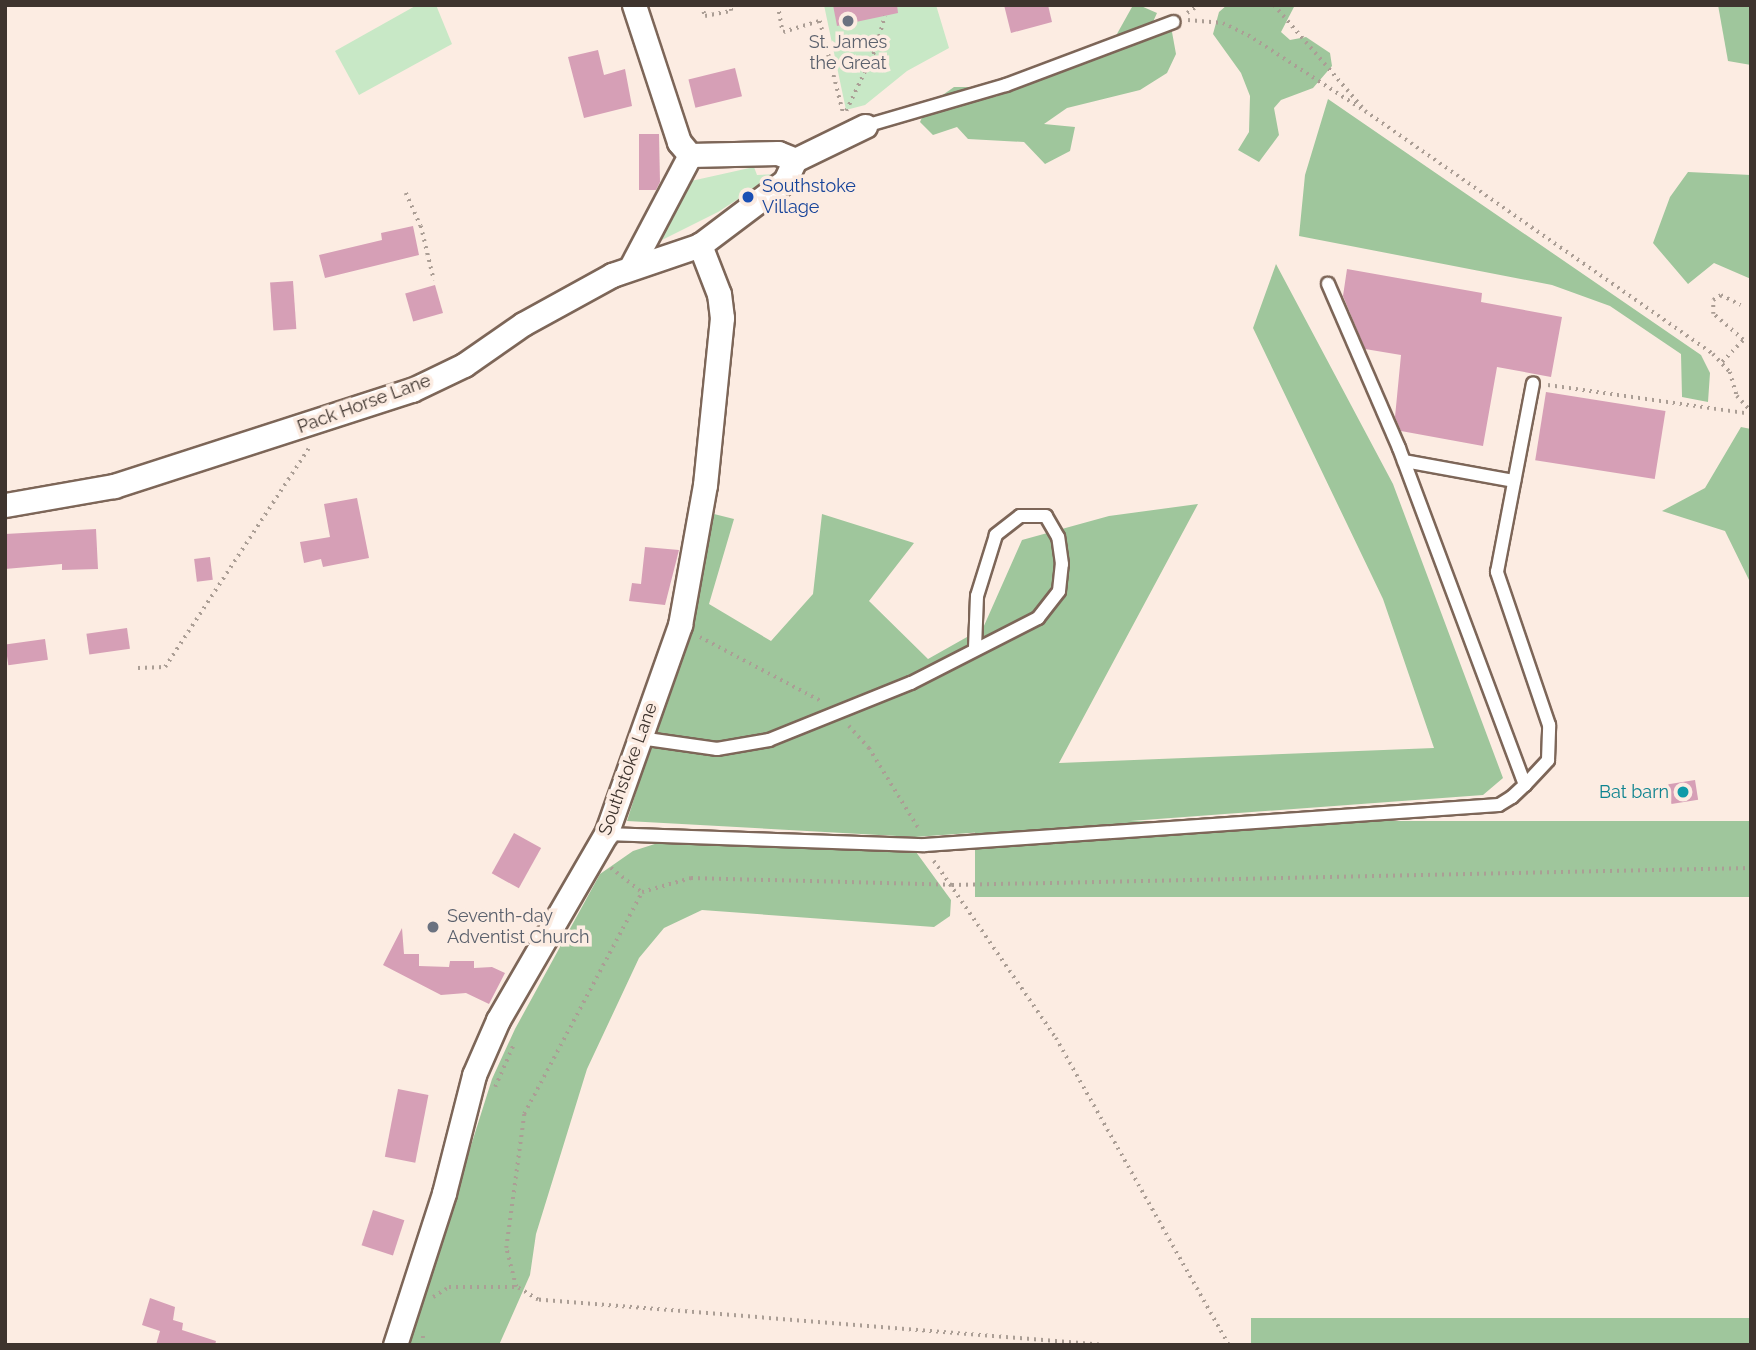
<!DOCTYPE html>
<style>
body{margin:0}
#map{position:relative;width:1756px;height:1350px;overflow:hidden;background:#fcece2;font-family:Raleway,sans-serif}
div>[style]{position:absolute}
.green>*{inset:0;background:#c8e8c6}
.forest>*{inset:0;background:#9fc69c;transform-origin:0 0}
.building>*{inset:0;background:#d69fb6;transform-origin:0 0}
.path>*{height:3.5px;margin-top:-1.75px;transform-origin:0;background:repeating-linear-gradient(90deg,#ab9e95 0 2px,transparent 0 7px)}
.roads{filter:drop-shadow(2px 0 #7d6658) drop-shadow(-2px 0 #7d6658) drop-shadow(0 2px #7d6658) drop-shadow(0 -2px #7d6658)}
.lane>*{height:12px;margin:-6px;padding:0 6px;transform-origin:6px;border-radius:6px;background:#fff}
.street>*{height:23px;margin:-11.5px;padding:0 11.5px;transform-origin:11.5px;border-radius:11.5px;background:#fff}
.dots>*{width:19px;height:19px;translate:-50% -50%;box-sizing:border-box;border:4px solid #fcece2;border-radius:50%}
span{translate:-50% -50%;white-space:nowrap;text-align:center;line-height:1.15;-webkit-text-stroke:7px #fcece2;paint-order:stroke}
.worship-label{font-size:18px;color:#5b616d}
.left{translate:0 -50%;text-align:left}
.transit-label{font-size:18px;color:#164399}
.street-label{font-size:18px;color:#3e342e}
.culture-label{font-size:18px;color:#0d838f}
.right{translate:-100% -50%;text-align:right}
.frame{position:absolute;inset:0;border:7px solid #3e342e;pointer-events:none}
</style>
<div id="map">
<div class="green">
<i style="clip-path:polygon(417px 5px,436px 5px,452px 44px,359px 95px,335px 51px)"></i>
<i style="clip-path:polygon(824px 5px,936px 5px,949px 48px,907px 71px,865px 105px,846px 110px)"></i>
<i style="clip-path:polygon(754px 167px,757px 175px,777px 174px,718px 212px,650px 246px,691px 181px)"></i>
</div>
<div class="forest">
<i style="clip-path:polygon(1227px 5px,1295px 5px,1281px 32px,1290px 40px,1306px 37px,1330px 53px,1332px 66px,1313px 88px,1281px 100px,1274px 108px,1279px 135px,1259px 162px,1238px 150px,1249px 132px,1250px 96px,1241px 73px,1213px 34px,1219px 12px)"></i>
<i style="clip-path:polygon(1718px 5px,1751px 5px,1751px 65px,1728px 61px)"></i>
<i style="clip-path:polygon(1141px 6px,1157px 13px,1152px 24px,1172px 32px,1176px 54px,1167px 73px,1140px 90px,1067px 108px,1044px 124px,1075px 127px,1070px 151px,1045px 164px,1024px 142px,968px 139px,957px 127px,933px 135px,920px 122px,927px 106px,954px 87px,987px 87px,995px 97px,1052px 74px,1075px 56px,1113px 41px,1132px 7px)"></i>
<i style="clip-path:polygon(1328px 99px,1701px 355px,1710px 373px,1708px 402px,1682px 397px,1681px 354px,1610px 306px,1552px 285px,1299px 236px,1305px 175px)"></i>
<i style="clip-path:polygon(1688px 172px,1751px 175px,1751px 279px,1714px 263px,1688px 284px,1653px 243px,1670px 197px)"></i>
<i style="clip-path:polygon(1276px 264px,1393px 484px,1503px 778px,1483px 795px,915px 837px,627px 821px,691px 620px,710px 513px,734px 519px,709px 604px,771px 641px,813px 594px,822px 514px,914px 543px,869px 601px,928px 659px,983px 628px,1022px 540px,1109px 516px,1198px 504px,1059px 763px,1434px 748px,1383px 599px,1253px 328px)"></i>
<i style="clip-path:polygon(1741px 427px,1751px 429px,1751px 584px,1725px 531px,1662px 511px,1705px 488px)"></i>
<i style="left:1751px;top:821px;width:76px;height:776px;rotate:90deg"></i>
<i style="clip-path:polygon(661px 842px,916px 852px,951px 900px,950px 916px,934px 927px,702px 910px,664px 928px,639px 958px,587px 1069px,536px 1234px,530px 1275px,499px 1345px,408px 1345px,492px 1079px,515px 1029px,600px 874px,633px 851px)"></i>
<i style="left:1251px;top:1318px;width:500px;height:30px"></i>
</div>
<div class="building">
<i style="clip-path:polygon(833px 5px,897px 5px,898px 13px,837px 26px)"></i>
<i style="clip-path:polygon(1004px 5px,1048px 5px,1052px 22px,1011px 33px)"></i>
<i style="clip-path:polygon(598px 50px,604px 75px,625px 69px,632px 106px,584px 118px,568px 57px)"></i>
<i style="left:735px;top:68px;width:29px;height:48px;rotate:76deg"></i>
<i style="clip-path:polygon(639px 134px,659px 134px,660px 182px,656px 190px,639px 190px)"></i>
<i style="clip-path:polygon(413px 226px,419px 255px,325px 278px,319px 255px,382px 240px,381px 233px)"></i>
<i style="clip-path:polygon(1347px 269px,1482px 293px,1481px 302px,1562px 317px,1551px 377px,1497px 367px,1483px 446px,1401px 431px,1395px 417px,1401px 355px,1365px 349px,1343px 296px)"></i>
<i style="left:293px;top:281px;width:48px;height:23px;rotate:86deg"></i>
<i style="left:435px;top:285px;width:29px;height:31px;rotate:74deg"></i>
<i style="left:1546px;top:392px;width:121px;height:69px;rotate:9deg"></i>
<i style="clip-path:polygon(357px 498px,369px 558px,323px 567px,321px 559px,304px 563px,300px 542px,330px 537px,324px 504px)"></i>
<i style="clip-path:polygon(96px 529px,98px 569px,62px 570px,62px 564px,5px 569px,5px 534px)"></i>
<i style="clip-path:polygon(645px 547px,679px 550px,665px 605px,629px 601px,632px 583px,641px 584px)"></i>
<i style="left:210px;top:557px;width:23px;height:16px;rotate:83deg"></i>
<i style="left:127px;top:628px;width:21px;height:41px;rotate:82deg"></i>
<i style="left:45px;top:639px;width:21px;height:40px;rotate:82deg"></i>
<i style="left:1695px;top:780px;width:20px;height:27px;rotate:81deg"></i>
<i style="left:514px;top:833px;width:31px;height:46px;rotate:29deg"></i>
<i style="clip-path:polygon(402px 928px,404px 954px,419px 954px,419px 966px,449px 967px,450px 961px,474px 961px,474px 968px,492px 967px,505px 973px,489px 1004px,466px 993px,441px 995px,383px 965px)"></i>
<i style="left:398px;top:1089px;width:31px;height:69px;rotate:11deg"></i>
<i style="left:373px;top:1210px;width:33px;height:37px;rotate:18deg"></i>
<i style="clip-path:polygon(150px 1298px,175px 1307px,173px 1320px,183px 1323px,182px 1330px,216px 1341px,215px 1345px,156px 1345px,160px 1331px,142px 1325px)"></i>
</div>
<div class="path">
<i style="left:702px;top:5px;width:11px;rotate:75deg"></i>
<i style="left:705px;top:16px;width:26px;rotate:-11deg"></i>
<i style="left:731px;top:11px;width:6px;rotate:-99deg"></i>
<i style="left:778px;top:5px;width:27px;rotate:80deg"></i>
<i style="left:783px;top:32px;width:39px;rotate:-17deg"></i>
<i style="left:820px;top:21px;width:94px;rotate:75.8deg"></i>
<i style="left:1274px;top:5px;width:135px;rotate:49.2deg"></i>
<i style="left:1187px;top:13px;width:14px;rotate:-34deg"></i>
<i style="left:1188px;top:20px;width:35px;rotate:5deg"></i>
<i style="left:1223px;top:23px;width:28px;rotate:26deg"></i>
<i style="left:1248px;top:35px;width:140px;rotate:33deg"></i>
<i style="left:1365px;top:111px;width:424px;rotate:34.9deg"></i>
<i style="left:1713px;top:354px;width:25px;rotate:47deg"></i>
<i style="left:1730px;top:372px;width:25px;rotate:74deg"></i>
<i style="left:1737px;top:396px;width:21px;rotate:47deg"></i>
<i style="left:846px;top:111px;width:68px;rotate:-64.6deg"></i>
<i style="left:875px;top:50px;width:35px;rotate:-74deg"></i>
<i style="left:406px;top:193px;width:36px;rotate:66deg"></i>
<i style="left:421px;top:226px;width:56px;rotate:76.5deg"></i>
<i style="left:1722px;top:362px;width:30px;rotate:-46deg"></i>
<i style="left:1743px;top:340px;width:40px;rotate:-139deg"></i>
<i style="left:1713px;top:314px;width:14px;rotate:-90deg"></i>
<i style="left:1713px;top:300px;width:9px;rotate:-32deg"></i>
<i style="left:1721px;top:295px;width:22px;rotate:27deg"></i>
<i style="left:1548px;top:385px;width:205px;rotate:8.1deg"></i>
<i style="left:700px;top:637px;width:139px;rotate:27.9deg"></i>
<i style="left:138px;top:668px;width:27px;rotate:-2deg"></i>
<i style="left:165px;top:667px;width:264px;rotate:-56.7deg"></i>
<i style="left:849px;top:726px;width:30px;rotate:48deg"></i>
<i style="left:869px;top:748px;width:95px;rotate:58.3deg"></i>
<i style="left:934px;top:861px;width:215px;rotate:55.4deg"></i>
<i style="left:1056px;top:1038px;width:352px;rotate:60.6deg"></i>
<i style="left:611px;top:868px;width:39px;rotate:38deg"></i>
<i style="left:495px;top:1087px;width:45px;rotate:-66.3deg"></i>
<i style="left:433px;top:1297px;width:19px;rotate:-32deg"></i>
<i style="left:449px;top:1287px;width:67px"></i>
<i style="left:422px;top:1345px;width:12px;rotate:-85deg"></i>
<i style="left:1099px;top:1345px;width:563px;rotate:-175.41deg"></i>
<i style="left:538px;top:1300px;width:26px;rotate:-149deg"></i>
<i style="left:516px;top:1287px;width:40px;rotate:-104.4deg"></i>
<i style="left:506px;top:1248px;width:135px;rotate:-82.3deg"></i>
<i style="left:524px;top:1114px;width:251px;rotate:-62deg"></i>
<i style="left:642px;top:892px;width:51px;rotate:-15.9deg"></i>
<i style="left:691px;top:878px;width:261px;rotate:1.5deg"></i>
<i style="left:952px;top:885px;width:799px;rotate:-1.22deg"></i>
</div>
<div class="roads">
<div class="lane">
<i style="left:865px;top:126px;width:147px;rotate:-16.2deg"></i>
<i style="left:1006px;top:85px;width:179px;rotate:-20.6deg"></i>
<i style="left:1404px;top:461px;width:112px;rotate:10.3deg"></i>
<i style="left:640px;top:738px;width:78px;rotate:8.1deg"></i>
<i style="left:717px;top:749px;width:53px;rotate:-9.8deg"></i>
<i style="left:769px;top:740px;width:153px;rotate:-21.9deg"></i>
<i style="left:911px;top:683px;width:143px;rotate:-27.1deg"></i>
<i style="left:1038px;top:618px;width:34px;rotate:-52deg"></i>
<i style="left:1059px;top:591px;width:27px;rotate:-84deg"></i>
<i style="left:1062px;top:564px;width:27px;rotate:-98deg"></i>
<i style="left:1058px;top:537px;width:24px;rotate:-120deg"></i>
<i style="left:1046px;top:516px;width:26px;rotate:180deg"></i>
<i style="left:1020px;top:516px;width:31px;rotate:142deg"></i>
<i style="left:996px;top:535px;width:64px;rotate:107.3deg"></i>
<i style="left:977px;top:596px;width:51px;rotate:92.2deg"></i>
<i style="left:1525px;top:785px;width:34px;rotate:-47deg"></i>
<i style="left:1548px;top:760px;width:35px;rotate:-88deg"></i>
<i style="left:1549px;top:725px;width:162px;rotate:-108.8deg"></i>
<i style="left:1497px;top:572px;width:192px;rotate:-79.2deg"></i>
<i style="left:606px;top:834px;width:319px;rotate:2deg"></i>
<i style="left:925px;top:845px;width:575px;rotate:-3.99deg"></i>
<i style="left:1499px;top:805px;width:15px;rotate:-32deg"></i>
<i style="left:1512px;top:797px;width:18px;rotate:-43deg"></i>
<i style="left:1525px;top:785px;width:360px;rotate:-110.5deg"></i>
<i style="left:1399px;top:448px;width:179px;rotate:-113.4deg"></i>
</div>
<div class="street">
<i style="left:634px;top:5px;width:144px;rotate:71.8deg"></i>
<i style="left:679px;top:142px;width:17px;rotate:50deg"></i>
<i style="left:690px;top:155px;width:88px;rotate:-1.3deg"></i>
<i style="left:778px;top:153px;width:18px;rotate:22deg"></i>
<i style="left:632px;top:265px;width:124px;rotate:-62.2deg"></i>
<i style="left:5px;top:505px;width:111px;rotate:-9.9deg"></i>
<i style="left:114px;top:486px;width:313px;rotate:-17.9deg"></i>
<i style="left:412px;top:390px;width:58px;rotate:-25.7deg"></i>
<i style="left:464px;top:365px;width:72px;rotate:-34.8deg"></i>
<i style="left:523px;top:324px;width:102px;rotate:-28.8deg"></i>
<i style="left:612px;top:275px;width:93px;rotate:-18.8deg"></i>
<i style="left:700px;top:245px;width:106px;rotate:-37deg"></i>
<i style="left:785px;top:181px;width:23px;rotate:-65deg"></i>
<i style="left:795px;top:160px;width:78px;rotate:-25.9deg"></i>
<i style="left:395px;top:1345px;width:160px;rotate:-72.1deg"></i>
<i style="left:444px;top:1193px;width:122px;rotate:-75.7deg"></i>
<i style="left:474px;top:1075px;width:60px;rotate:-66.4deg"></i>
<i style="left:498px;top:1020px;width:215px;rotate:-59.9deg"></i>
<i style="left:606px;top:834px;width:222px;rotate:-70.5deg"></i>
<i style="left:680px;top:625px;width:142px;rotate:-79.9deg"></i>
<i style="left:705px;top:485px;width:168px;rotate:-84.2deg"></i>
<i style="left:722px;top:318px;width:24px;rotate:-97deg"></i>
<i style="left:719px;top:294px;width:53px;rotate:-111.2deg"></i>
</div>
</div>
<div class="dots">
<i style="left:848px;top:21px;background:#6b7280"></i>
<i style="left:748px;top:197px;background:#1a4fb4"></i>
<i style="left:1683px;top:792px;background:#0f9aa8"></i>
<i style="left:433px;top:927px;background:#6b7280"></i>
</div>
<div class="worship-label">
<span style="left:848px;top:53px">St. James<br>the Great</span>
<span class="left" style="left:447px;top:927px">Seventh-day<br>Adventist Church</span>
</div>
<div class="transit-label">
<span class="left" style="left:762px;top:197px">Southstoke<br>Village</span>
</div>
<div class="street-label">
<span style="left:364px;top:404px;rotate:-20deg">Pack Horse Lane</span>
<span style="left:628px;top:769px;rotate:-70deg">Southstoke Lane</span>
</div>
<div class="culture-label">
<span class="right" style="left:1669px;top:792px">Bat barn</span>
</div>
<div class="frame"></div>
</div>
